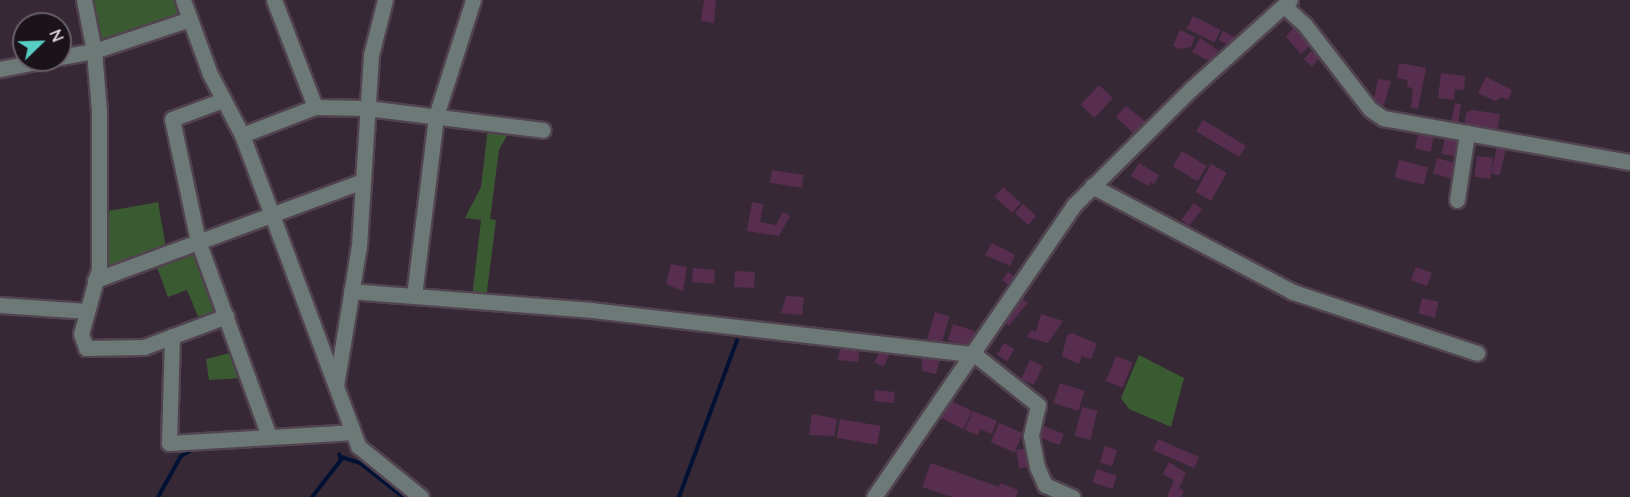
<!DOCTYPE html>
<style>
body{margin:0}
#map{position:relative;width:1630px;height:497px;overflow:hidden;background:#372836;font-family:Quicksand,sans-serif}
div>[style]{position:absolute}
.green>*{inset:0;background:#3a5a31}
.stream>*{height:4px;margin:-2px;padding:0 2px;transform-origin:2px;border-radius:2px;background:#001134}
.building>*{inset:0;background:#582e50;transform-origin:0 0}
.roads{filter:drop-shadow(2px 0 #514350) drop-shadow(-2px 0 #514350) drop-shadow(0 2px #514350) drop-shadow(0 -2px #514350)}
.minor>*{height:15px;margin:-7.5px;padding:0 7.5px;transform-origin:7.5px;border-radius:7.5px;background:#6d7976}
span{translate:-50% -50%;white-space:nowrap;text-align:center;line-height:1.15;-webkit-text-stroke:5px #1a131a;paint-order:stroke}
.north{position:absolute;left:12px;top:12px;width:60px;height:60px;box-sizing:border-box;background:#1a131a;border:2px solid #685f67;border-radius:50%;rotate:67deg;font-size:16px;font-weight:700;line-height:24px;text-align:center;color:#dcd2db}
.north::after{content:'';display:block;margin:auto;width:21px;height:27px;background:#56cec4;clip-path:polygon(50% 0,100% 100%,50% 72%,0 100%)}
</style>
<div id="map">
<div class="green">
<i style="clip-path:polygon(90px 0,177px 0,181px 11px,179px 17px,104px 44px,99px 41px)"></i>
<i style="clip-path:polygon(488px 127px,510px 130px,499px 150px,490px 219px,496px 220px,486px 299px,472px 298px,481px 220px,465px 218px,481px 187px)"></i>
<i style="clip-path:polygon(158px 202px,166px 248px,108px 269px,103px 265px,103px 212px)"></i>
<i style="clip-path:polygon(189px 249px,195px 251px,218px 310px,200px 321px,187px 290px,168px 297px,155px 262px)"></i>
<i style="clip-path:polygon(234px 352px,243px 378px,209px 380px,206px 359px)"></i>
<i style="clip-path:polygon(1139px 355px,1184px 378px,1171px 427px,1129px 409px,1121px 398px)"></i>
</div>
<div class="stream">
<i style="left:341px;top:457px;width:20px;rotate:18deg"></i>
<i style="left:360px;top:463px;width:55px;rotate:38.3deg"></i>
<i style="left:158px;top:497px;width:47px;rotate:-60.7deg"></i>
<i style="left:181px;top:456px;width:14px;rotate:-30deg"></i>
<i style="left:312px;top:497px;width:47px;rotate:-51.9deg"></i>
<i style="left:341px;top:460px;width:6px;rotate:-108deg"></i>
<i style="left:679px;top:497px;width:167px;rotate:-69.7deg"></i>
</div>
<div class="building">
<i style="clip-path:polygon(704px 0,716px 0,714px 23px,701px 21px)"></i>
<i style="left:1193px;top:16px;width:31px;height:14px;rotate:27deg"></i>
<i style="clip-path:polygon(1296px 24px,1311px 44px,1301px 54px,1286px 37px)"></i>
<i style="clip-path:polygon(1180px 30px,1195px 37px,1191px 47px,1180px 49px,1173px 46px)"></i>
<i style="left:1223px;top:31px;width:13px;height:10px;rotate:27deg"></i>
<i style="clip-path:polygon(1200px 38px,1218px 50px,1211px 62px,1192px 52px)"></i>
<i style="left:1311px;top:51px;width:11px;height:11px;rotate:41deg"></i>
<i style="clip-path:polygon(1399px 63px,1426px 68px,1418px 109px,1411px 108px,1413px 88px,1407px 87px,1408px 80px,1397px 78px)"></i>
<i style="clip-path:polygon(1441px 73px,1465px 76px,1464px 90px,1455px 89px,1454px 100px,1438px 98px)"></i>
<i style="clip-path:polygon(1486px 77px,1512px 90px,1508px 100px,1502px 97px,1495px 101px,1478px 93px)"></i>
<i style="clip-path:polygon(1378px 79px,1391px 81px,1384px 105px,1373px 103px)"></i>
<i style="left:1099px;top:85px;width:19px;height:27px;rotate:43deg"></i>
<i style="clip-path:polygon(1455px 103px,1461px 104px,1458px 124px,1451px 123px)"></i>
<i style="clip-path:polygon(1126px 106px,1145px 121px,1133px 133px,1116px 117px)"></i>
<i style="clip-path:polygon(1472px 110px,1500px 114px,1497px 132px,1464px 127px,1466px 113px)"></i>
<i style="left:1203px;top:120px;width:50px;height:13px;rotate:31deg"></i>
<i style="left:1419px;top:128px;width:16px;height:21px;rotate:11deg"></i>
<i style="left:1445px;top:137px;width:14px;height:17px;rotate:12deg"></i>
<i style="left:1498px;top:143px;width:9px;height:31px;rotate:13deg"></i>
<i style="left:1182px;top:151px;width:29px;height:18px;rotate:31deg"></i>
<i style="left:1477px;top:156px;width:16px;height:21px;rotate:7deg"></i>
<i style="left:1437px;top:158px;width:20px;height:16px;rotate:15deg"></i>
<i style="left:1399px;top:160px;width:30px;height:18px;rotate:14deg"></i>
<i style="clip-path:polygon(1139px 163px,1159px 175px,1154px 184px,1151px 182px,1148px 186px,1131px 176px)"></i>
<i style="left:1211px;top:164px;width:18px;height:32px;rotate:29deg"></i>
<i style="left:772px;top:170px;width:32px;height:13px;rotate:9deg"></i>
<i style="left:1003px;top:187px;width:24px;height:13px;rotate:42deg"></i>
<i style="clip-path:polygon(752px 202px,763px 204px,760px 222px,776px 225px,783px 212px,790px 216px,779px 236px,747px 231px)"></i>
<i style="left:1194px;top:203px;width:10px;height:21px;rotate:37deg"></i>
<i style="left:1023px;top:204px;width:18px;height:12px;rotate:43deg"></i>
<i style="clip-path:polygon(992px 243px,1015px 255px,1010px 266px,985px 255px)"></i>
<i style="clip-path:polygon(671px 264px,687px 267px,683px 291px,666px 284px)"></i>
<i style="left:1416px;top:267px;width:17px;height:14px;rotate:21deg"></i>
<i style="left:693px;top:268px;width:22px;height:14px;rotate:5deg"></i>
<i style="left:735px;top:271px;width:20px;height:16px;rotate:3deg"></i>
<i style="left:1008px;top:272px;width:10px;height:10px;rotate:37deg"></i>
<i style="clip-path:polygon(786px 296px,804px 297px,802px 315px,781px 313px)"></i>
<i style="left:1422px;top:298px;width:17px;height:16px;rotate:13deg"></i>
<i style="left:1023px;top:299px;width:6px;height:30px;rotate:39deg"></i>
<i style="left:935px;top:312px;width:15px;height:28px;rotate:16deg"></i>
<i style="clip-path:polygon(1041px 314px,1063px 321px,1048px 343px,1027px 337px,1031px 330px,1036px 332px)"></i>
<i style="left:953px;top:324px;width:23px;height:17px;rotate:18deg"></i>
<i style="clip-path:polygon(1072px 333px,1097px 344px,1091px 359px,1082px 356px,1079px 364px,1062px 356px,1067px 335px)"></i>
<i style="clip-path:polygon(841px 343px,860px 348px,858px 362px,838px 360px)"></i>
<i style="left:1004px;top:343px;width:12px;height:14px;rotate:31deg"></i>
<i style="left:881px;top:348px;width:10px;height:16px;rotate:24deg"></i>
<i style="clip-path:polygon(922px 353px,940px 358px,936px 374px,922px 371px)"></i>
<i style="left:1116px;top:356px;width:18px;height:27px;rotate:22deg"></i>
<i style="left:1030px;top:360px;width:14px;height:21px;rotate:25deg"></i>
<i style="left:1060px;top:383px;width:26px;height:21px;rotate:18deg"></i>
<i style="left:875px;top:390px;width:20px;height:11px;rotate:6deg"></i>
<i style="left:950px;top:400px;width:25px;height:20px;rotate:27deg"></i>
<i style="left:1082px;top:407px;width:16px;height:30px;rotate:14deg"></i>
<i style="clip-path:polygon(973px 411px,997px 421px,992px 434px,980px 429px,978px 435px,965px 430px)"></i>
<i style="clip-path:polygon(812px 414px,837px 419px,834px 436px,809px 435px)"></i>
<i style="left:840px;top:419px;width:41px;height:19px;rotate:10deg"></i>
<i style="left:999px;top:423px;width:26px;height:21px;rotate:23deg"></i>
<i style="left:1039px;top:424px;width:27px;height:12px;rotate:22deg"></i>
<i style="left:1158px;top:439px;width:45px;height:12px;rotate:24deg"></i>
<i style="left:1105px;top:446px;width:13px;height:17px;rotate:18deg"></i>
<i style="left:1027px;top:448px;width:19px;height:11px;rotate:81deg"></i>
<i style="clip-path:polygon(1169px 462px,1186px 473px,1179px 488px,1184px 491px,1181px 497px,1167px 497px,1174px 480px,1163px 474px)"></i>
<i style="clip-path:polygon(931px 463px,999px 487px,1000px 483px,1018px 490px,1016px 497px,952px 497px,922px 487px)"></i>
<i style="left:1097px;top:469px;width:21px;height:14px;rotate:19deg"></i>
</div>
<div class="roads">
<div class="minor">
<i style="left:84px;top:0;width:52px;rotate:78.9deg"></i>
<i style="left:94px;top:51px;width:60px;rotate:85.2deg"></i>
<i style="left:99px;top:111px;width:158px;rotate:90deg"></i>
<i style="left:99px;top:269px;width:67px;rotate:105.5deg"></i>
<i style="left:81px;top:334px;width:15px;rotate:70deg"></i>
<i style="left:86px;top:348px;width:58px;rotate:-1deg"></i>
<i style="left:144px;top:347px;width:88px;rotate:-20.7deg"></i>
<i style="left:183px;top:0;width:79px;rotate:70deg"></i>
<i style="left:210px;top:74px;width:69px;rotate:62.3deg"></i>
<i style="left:242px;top:135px;width:332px;rotate:69.5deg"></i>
<i style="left:358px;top:446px;width:81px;rotate:39deg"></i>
<i style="left:274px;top:0;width:115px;rotate:69deg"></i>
<i style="left:1284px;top:6px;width:28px;rotate:42deg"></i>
<i style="left:1305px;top:25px;width:106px;rotate:52.3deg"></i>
<i style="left:1370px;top:109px;width:16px;rotate:35deg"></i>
<i style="left:1383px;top:118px;width:251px;rotate:10.1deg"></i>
<i style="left:60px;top:57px;width:35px;rotate:-10deg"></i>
<i style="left:94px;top:51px;width:101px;rotate:-18.4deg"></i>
<i style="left:0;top:69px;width:47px;rotate:-11.1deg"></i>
<i style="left:223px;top:100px;width:54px;rotate:159.6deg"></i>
<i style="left:172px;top:119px;width:125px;rotate:78deg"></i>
<i style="left:198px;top:241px;width:208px;rotate:70deg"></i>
<i style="left:242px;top:135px;width:78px;rotate:-21deg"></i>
<i style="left:315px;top:107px;width:52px;rotate:1.1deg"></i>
<i style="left:367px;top:108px;width:177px;rotate:7.1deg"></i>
<i style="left:1092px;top:186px;width:227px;rotate:27.8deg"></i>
<i style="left:1293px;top:292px;width:194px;rotate:18.3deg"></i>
<i style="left:1457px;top:200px;width:68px;rotate:-81.5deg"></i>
<i style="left:95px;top:280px;width:286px;rotate:-20.3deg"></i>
<i style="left:351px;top:291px;width:241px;rotate:4.5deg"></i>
<i style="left:591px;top:310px;width:386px;rotate:6.6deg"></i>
<i style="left:974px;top:354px;width:82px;rotate:38.6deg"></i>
<i style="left:1038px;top:405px;width:32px;rotate:103deg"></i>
<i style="left:1031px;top:436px;width:32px;rotate:79deg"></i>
<i style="left:1037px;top:467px;width:20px;rotate:66deg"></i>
<i style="left:1045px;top:485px;width:30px;rotate:24deg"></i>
<i style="left:414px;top:296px;width:181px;rotate:-83deg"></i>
<i style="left:436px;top:116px;width:122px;rotate:-72.3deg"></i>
<i style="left:0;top:305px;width:87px;rotate:3.9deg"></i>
<i style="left:172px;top:336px;width:107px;rotate:91.6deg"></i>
<i style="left:169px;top:443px;width:183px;rotate:-3.4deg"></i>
<i style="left:336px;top:386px;width:142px;rotate:-80.7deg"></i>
<i style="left:359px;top:246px;width:191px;rotate:-86.4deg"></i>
<i style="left:371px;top:55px;width:57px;rotate:-75.7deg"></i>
<i style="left:874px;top:497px;width:354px;rotate:-55.6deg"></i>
<i style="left:1074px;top:205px;width:165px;rotate:-44.8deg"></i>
<i style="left:1191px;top:89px;width:133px;rotate:-42deg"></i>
</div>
</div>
<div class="north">N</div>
</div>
